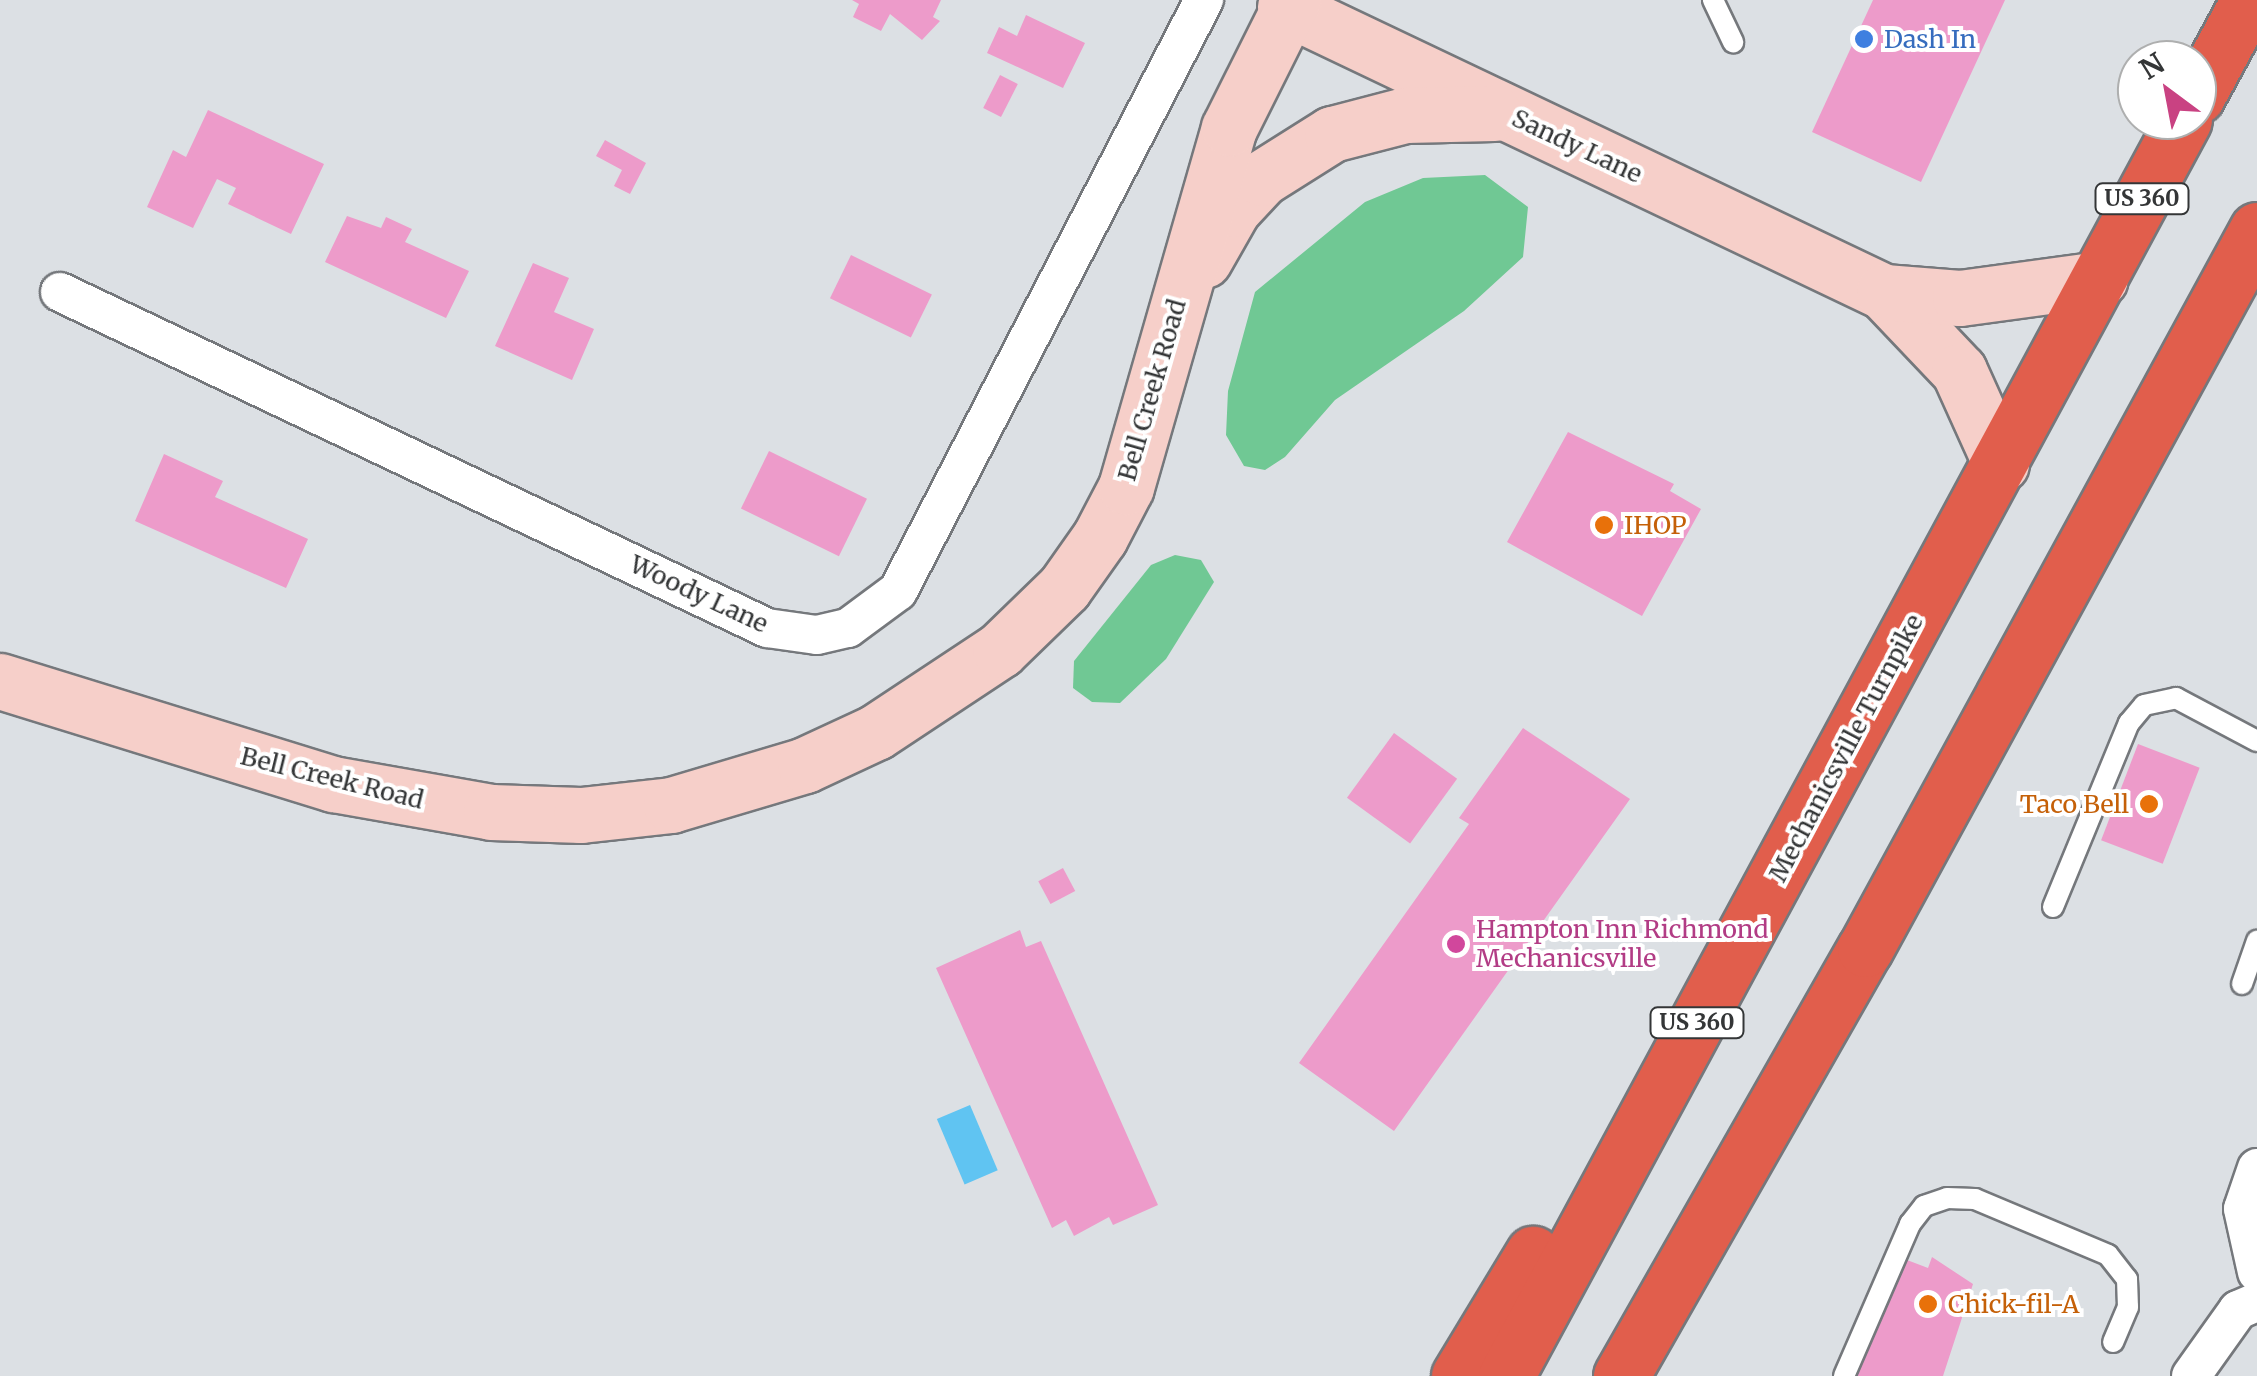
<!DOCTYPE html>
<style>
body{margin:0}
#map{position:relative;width:2257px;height:1376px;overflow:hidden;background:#dce0e4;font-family:Merriweather,serif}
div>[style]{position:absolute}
.forest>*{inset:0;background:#70c894}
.water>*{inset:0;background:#60c4f2;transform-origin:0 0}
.building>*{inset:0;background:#ed9bca;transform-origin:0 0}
.roads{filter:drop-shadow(2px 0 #75787c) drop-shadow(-2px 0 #75787c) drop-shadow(0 2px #75787c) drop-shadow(0 -2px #75787c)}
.lane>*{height:20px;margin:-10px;padding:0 10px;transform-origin:10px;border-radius:10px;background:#fff}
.street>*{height:38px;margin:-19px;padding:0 19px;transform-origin:19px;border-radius:19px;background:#fff}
.secondary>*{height:55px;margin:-27.5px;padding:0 27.5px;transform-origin:27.5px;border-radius:27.5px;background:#f6cfc9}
.highway>*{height:55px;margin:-27.5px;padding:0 27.5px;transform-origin:27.5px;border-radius:27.5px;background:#e15e4c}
.dots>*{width:28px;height:28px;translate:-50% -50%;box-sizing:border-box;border:5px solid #fff;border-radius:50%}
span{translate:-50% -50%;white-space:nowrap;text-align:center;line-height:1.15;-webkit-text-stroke:8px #fff;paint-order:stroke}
.shield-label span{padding:2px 8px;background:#fff;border:2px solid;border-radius:8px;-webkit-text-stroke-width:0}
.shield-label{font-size:22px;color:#343637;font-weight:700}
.shop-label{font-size:25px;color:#366cbe}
.left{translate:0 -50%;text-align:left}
.street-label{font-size:25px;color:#343637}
.food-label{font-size:25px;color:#c56008}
.right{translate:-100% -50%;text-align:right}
.hotel-label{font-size:25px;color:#b23c85}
.north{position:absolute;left:2117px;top:40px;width:100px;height:100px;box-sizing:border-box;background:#fff;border:2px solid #aeafaf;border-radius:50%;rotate:328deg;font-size:28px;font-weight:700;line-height:40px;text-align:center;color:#343637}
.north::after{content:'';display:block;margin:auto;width:35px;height:45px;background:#c94282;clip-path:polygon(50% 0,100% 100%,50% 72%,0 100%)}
</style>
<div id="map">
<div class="forest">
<i style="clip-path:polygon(1485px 175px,1528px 207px,1523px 257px,1464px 311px,1335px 400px,1285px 457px,1265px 470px,1244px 466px,1226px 435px,1228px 391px,1255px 292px,1365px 202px,1423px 178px)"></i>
<i style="clip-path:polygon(1175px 555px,1201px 560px,1214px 582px,1166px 659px,1120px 703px,1092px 702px,1073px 688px,1074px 661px,1151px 565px)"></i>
</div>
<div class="water">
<i style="left:970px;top:1105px;width:71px;height:36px;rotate:67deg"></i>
</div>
<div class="building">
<i style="clip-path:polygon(852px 0,941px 0,933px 17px,940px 21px,922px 40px,890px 14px,881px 31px,853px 17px,859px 4px)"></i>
<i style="clip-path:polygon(1873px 0,2005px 0,1921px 182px,1812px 132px)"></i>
<i style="clip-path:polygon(1026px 15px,1085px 43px,1063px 88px,987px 53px,999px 27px,1017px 36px)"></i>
<i style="left:1000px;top:75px;width:20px;height:37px;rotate:27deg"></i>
<i style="clip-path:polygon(208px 110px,324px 164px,291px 234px,228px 204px,236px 188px,217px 179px,193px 228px,147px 207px,173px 150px,186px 157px)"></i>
<i style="clip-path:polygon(605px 140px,646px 163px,630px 194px,614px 186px,622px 170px,596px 156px)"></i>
<i style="clip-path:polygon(347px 216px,381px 228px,386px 217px,412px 229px,405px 242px,469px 271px,446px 318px,325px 262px)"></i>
<i style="left:851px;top:255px;width:90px;height:48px;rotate:26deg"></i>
<i style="clip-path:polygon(533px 263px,569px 278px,554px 312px,594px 329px,572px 380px,495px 346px)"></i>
<i style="clip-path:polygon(1568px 432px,1674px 484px,1670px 491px,1701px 509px,1642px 616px,1507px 542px)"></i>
<i style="left:769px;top:451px;width:109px;height:64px;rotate:26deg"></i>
<i style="clip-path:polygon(164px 454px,223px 481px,215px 497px,308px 539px,286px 588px,135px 521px)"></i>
<i style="clip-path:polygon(1523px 728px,1630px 799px,1394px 1131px,1299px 1063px,1469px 824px,1459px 818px)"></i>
<i style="left:1394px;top:733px;width:78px;height:80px;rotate:36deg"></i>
<i style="left:2138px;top:744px;width:66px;height:103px;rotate:21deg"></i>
<i style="left:1063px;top:868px;width:26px;height:28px;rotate:62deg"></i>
<i style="clip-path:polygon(1020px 930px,1026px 947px,1041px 941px,1158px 1205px,1113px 1225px,1109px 1217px,1074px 1236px,1066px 1220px,1052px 1228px,936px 968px)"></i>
<i style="clip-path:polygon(1932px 1257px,1973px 1284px,1943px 1376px,1855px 1376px,1907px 1260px,1928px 1268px)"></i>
</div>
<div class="roads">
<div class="lane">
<i style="left:1713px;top:0;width:47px;rotate:64.5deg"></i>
<i style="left:2053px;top:907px;width:199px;rotate:-67.6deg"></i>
<i style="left:2129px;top:723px;width:23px;rotate:-50deg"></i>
<i style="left:2144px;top:705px;width:33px;rotate:-12deg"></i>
<i style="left:2176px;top:698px;width:92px;rotate:28deg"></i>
<i style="left:2242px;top:984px;width:46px;rotate:-70.8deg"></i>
<i style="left:1844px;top:1376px;width:166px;rotate:-66.5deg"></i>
<i style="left:1910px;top:1224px;width:23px;rotate:-52deg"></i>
<i style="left:1924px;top:1206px;width:24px;rotate:-19deg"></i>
<i style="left:1947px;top:1198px;width:28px;rotate:2deg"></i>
<i style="left:1975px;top:1199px;width:144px;rotate:22.8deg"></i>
<i style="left:2108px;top:1255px;width:31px;rotate:52deg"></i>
<i style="left:2127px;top:1279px;width:28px;rotate:88deg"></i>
<i style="left:2128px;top:1307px;width:38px;rotate:113deg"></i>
</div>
<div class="street">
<i style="left:60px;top:292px;width:783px;rotate:25.42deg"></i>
<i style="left:767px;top:628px;width:50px;rotate:8deg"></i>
<i style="left:817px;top:635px;width:32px;rotate:-13deg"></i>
<i style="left:848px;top:628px;width:62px;rotate:-36.5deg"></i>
<i style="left:898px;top:591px;width:666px;rotate:-62.63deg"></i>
<i style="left:2257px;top:1168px;width:43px;rotate:108.9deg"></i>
<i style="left:2243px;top:1209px;width:65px;rotate:77.5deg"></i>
<i style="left:2191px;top:1376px;width:81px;rotate:-54.5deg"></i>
<i style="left:2238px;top:1310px;width:21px;rotate:-23deg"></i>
</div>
<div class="secondary">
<i style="left:1285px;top:7px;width:663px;rotate:25.44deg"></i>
<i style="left:1884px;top:292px;width:109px;rotate:46.5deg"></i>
<i style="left:1959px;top:371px;width:102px;rotate:65.7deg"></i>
<i style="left:1204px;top:260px;width:59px;rotate:-60.4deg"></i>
<i style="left:1233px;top:209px;width:42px;rotate:-46.9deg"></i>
<i style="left:1262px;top:178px;width:83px;rotate:-32.2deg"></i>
<i style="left:1332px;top:134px;width:75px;rotate:-14.6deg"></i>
<i style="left:1405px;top:115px;width:89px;rotate:-1.3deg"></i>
<i style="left:1884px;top:292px;width:76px;rotate:4.5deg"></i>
<i style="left:1960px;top:298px;width:141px;rotate:-7.7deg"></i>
<i style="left:0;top:681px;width:349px;rotate:17.2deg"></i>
<i style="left:333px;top:784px;width:160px;rotate:10deg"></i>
<i style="left:491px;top:812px;width:90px;rotate:1.9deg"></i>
<i style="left:581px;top:815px;width:91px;rotate:-6.3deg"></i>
<i style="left:671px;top:805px;width:140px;rotate:-16.6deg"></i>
<i style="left:805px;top:765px;width:78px;rotate:-24.9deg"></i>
<i style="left:876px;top:732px;width:149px;rotate:-33.5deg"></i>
<i style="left:1000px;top:650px;width:89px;rotate:-44.1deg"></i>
<i style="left:1064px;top:588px;width:62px;rotate:-54.8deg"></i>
<i style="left:1100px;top:537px;width:56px;rotate:-62.5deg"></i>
<i style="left:1126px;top:487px;width:373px;rotate:-74deg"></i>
<i style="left:1229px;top:128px;width:143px;rotate:-63.4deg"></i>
</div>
<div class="highway">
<i style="left:2197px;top:96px;width:109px;rotate:-61.6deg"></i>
<i style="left:1459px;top:1376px;width:143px;rotate:-58.8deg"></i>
<i style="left:1506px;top:1376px;width:1427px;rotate:-61.64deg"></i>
<i style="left:1621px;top:1376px;width:492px;rotate:-60.3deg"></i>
<i style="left:1865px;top:949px;width:819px;rotate:-61.4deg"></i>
</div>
</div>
<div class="dots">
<i style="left:1864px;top:39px;background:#3f7fe0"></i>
<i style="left:1604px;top:525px;background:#e8710a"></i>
<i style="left:2149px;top:804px;background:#e8710a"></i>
<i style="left:1456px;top:944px;background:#d1479c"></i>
<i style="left:1928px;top:1304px;background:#e8710a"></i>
</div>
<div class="shield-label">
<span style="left:2142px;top:199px">US 360</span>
<span style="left:1697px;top:1023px">US 360</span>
</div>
<div class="shop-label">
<span class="left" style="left:1884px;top:39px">Dash In</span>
</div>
<div class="street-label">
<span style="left:1577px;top:146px;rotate:25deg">Sandy Lane</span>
<span style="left:1152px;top:390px;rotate:-74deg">Bell Creek Road</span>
<span style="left:699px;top:594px;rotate:25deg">Woody Lane</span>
<span style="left:1846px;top:748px;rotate:-62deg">Mechanicsville Turnpike</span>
<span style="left:332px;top:778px;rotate:14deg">Bell Creek Road</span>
</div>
<div class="food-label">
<span class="left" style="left:1624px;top:525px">IHOP</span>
<span class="right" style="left:2129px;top:804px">Taco Bell</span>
<span class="left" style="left:1948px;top:1304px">Chick-fil-A</span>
</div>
<div class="hotel-label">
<span class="left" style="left:1476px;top:944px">Hampton Inn Richmond<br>Mechanicsville</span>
</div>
<div class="north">N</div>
</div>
